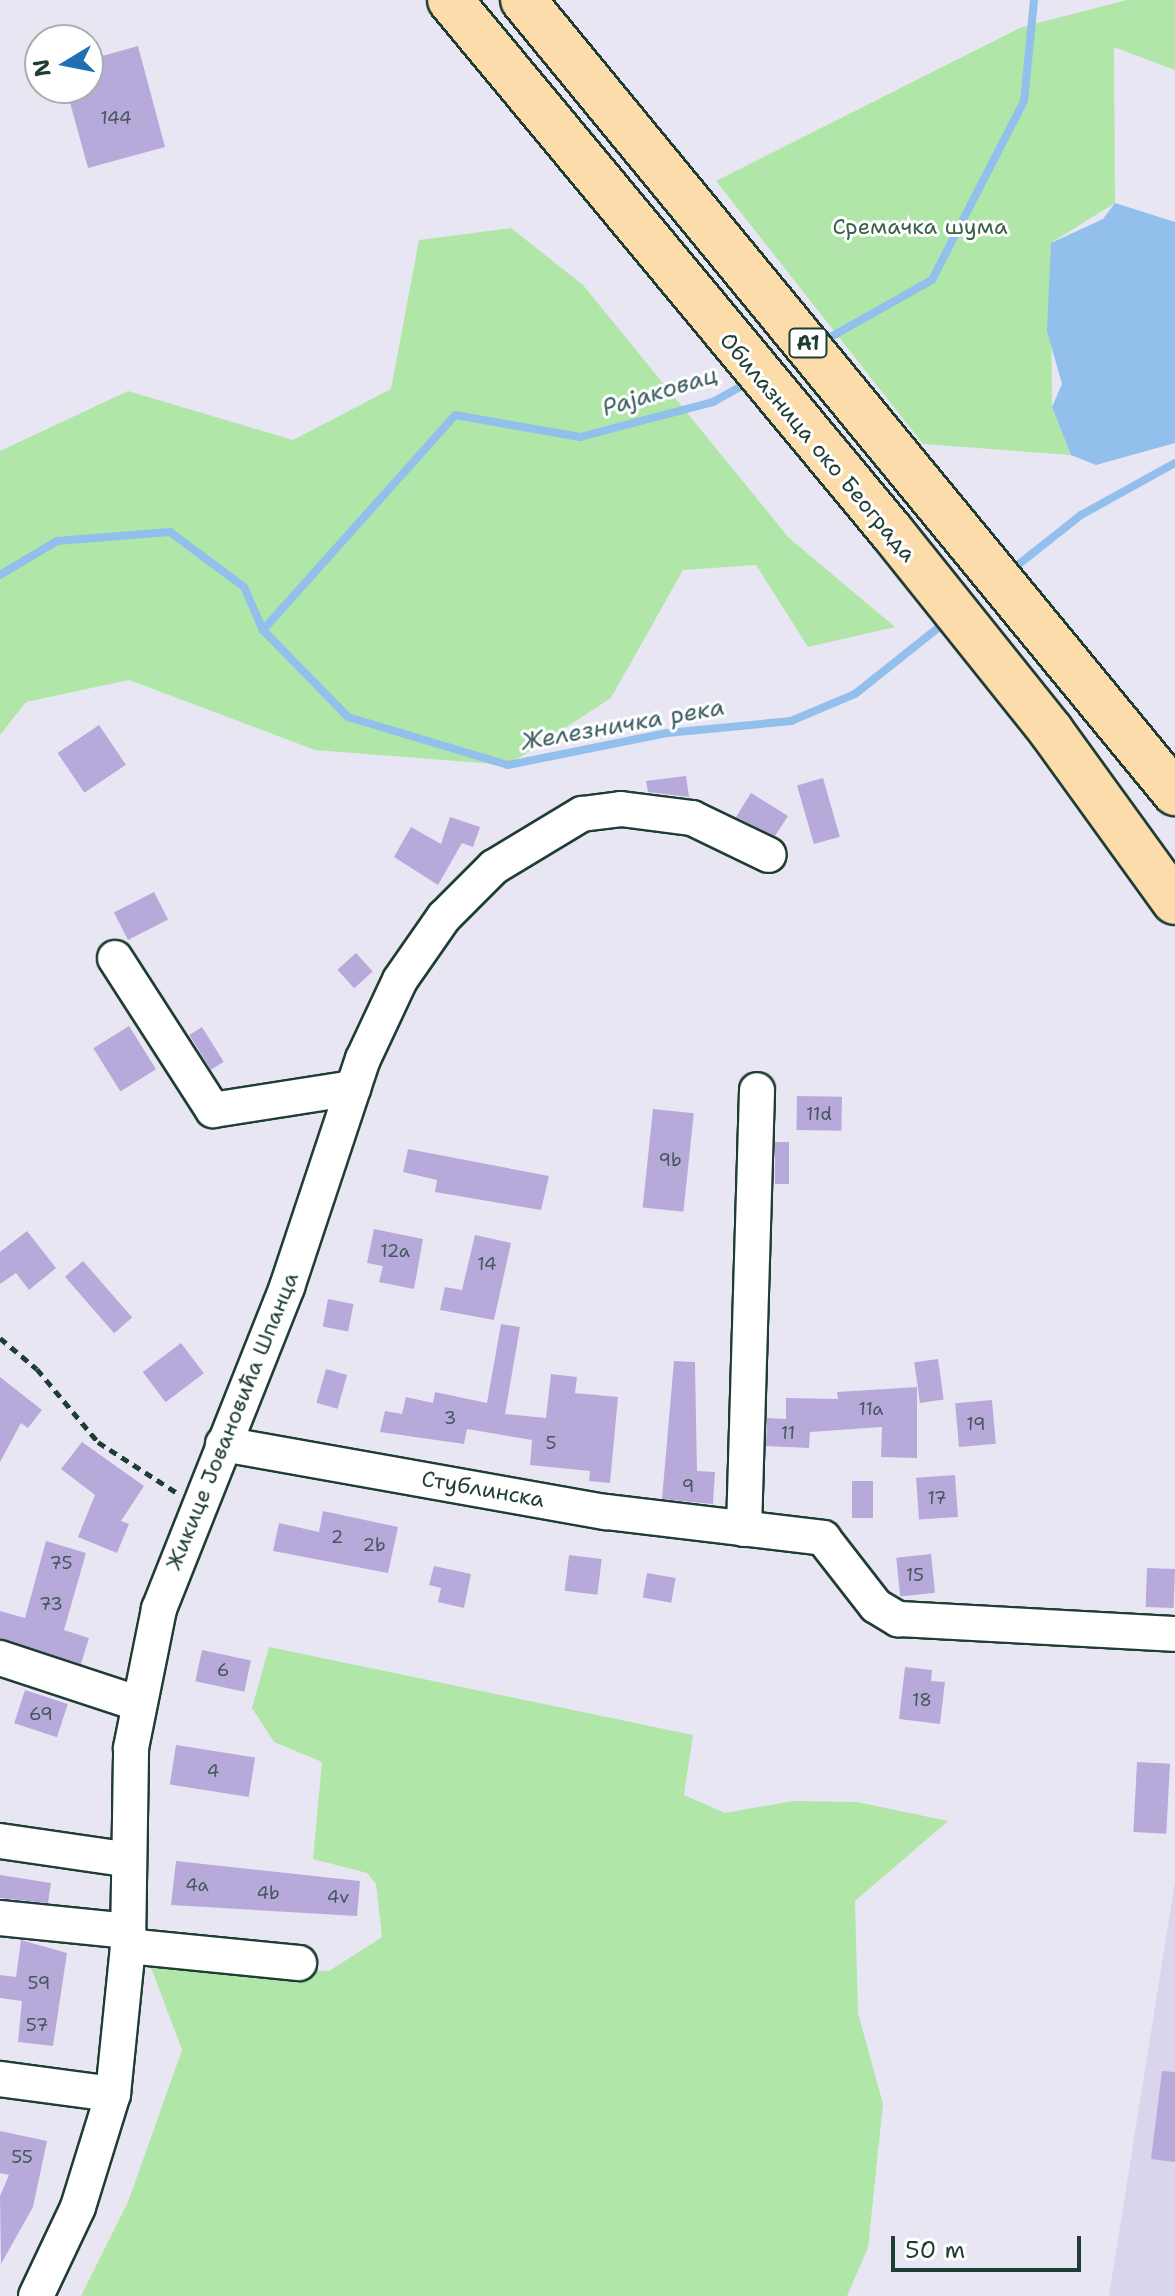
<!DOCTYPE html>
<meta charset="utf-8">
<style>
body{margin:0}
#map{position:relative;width:1175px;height:2296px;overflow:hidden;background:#e9e6f4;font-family:"Shantell Sans",sans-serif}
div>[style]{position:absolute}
.built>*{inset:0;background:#dad4ec}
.green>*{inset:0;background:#b0e6a8}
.water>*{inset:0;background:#92bfec}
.stream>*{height:8px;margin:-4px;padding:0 4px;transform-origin:4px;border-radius:4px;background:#92bfec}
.building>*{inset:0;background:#b7aadb;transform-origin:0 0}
.path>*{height:5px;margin-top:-2.5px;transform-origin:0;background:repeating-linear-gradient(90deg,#1f3d34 0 8px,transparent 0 14px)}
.roads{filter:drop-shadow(2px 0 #1f3d34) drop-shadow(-2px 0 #1f3d34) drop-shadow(0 2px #1f3d34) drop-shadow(0 -2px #1f3d34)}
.minor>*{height:34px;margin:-17px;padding:0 17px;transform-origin:17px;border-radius:17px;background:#fff}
.highway>*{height:44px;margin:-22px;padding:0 22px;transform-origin:22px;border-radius:22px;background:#fddcac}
span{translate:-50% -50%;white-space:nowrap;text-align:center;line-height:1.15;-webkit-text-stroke:6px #fff;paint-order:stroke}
.number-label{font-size:18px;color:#45585e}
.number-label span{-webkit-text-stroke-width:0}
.shield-label span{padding:2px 6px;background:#fff;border:2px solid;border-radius:6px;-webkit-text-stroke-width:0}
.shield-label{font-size:20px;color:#1f3d34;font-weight:700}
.park-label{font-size:22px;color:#3c5f4b}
.street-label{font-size:22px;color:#1f3d34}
.water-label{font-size:24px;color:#3c5e62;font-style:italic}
.north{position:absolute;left:24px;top:24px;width:80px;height:80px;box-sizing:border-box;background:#fff;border:2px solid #a5b1ae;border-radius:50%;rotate:260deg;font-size:22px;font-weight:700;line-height:32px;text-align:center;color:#1f3d34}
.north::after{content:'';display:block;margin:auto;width:28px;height:36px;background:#1f6fb2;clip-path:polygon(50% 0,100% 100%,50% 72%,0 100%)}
.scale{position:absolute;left:891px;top:2236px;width:190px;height:36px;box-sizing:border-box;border:4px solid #1f3d34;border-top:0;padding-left:10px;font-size:24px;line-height:28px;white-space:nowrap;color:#1f3d34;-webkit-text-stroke:6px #fff;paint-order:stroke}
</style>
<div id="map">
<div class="built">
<i style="clip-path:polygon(1175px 1881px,1175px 2296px,1109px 2296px)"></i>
</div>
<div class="green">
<i style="clip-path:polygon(1127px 0,1175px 0,1175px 70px,1114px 47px,1115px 203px,1051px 243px,1052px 407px,1071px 455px,923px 444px,716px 181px,1022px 27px)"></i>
<i style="clip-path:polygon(511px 228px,583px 285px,789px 538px,895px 627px,808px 647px,756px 565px,683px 570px,611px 698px,508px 765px,315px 750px,129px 680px,26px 702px,0 735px,0 451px,128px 391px,293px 440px,391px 389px,419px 240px)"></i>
<i style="clip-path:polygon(269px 1647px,693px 1735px,684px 1795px,725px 1813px,793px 1801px,857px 1802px,948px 1821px,855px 1901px,858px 2013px,883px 2104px,868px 2248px,847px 2296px,81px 2296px,128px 2202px,182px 2050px,150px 1965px,329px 1971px,382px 1937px,376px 1884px,367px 1873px,313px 1859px,322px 1762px,274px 1742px,252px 1708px)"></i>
</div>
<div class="water">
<i style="clip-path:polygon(1115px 203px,1175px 222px,1175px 443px,1096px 465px,1071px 455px,1052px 407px,1062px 384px,1047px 331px,1051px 243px,1103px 219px)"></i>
</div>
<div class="stream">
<i style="left:820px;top:343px;width:129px;rotate:-29.4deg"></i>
<i style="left:932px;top:280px;width:201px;rotate:-62.8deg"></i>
<i style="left:1024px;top:101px;width:101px;rotate:-84.3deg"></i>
<i style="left:1009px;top:572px;width:92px;rotate:-38.4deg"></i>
<i style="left:1081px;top:515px;width:107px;rotate:-29deg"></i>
<i style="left:0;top:575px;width:66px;rotate:-30.8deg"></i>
<i style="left:57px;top:541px;width:113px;rotate:-4.6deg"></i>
<i style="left:170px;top:532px;width:92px;rotate:36.6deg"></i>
<i style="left:244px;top:587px;width:47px;rotate:66.2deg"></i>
<i style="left:263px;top:630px;width:122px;rotate:45.7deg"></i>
<i style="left:348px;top:717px;width:167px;rotate:16.7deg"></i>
<i style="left:508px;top:765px;width:162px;rotate:-11.4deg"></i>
<i style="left:667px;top:733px;width:125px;rotate:-5.5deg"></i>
<i style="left:791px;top:721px;width:69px;rotate:-22.9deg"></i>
<i style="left:855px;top:694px;width:119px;rotate:-38.5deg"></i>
<i style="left:263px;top:630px;width:288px;rotate:-48.2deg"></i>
<i style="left:455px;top:415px;width:127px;rotate:10deg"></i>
<i style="left:580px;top:437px;width:138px;rotate:-14.7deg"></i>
<i style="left:713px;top:402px;width:41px;rotate:-29.1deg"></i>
</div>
<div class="building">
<i style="clip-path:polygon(138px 46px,165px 147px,88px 168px,66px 88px,88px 88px,88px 60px)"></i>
<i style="left:99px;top:725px;width:48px;height:50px;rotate:56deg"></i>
<i style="clip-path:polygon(686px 776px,689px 797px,648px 792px,646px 781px)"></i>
<i style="left:823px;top:778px;width:61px;height:27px;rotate:74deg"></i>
<i style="clip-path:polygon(751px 793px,788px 816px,775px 836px,736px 817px)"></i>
<i style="clip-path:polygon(450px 817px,480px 827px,473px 847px,462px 843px,438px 885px,394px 857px,411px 827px,441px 844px)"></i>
<i style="left:154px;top:892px;width:31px;height:45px;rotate:63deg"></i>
<i style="left:356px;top:953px;width:25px;height:25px;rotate:48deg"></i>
<i style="left:129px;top:1026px;width:51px;height:42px;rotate:58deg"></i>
<i style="left:202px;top:1027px;width:41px;height:15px;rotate:58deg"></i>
<i style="left:797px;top:1096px;width:45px;height:34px;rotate:1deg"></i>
<i style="left:653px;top:1109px;width:41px;height:99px;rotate:6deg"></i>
<i style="left:775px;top:1142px;width:14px;height:42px"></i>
<i style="clip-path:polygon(408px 1149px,549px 1176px,541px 1210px,435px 1192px,437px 1180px,403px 1172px)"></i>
<i style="clip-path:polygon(374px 1229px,423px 1239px,414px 1289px,379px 1282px,383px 1266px,367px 1263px)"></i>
<i style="clip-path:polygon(27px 1231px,56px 1268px,29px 1290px,16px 1273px,0 1284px,0 1252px)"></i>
<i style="clip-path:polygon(475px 1235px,511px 1243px,494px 1320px,440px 1310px,445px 1287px,462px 1290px)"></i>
<i style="left:83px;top:1261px;width:75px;height:24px;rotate:49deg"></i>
<i style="left:328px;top:1299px;width:26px;height:28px;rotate:11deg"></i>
<i style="clip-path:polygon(501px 1324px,520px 1327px,505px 1414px,546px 1418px,551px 1374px,577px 1377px,575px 1393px,618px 1397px,610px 1483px,589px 1481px,590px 1471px,530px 1465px,532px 1440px,467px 1429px,464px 1444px,380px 1432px,385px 1411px,402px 1414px,406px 1397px,433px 1403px,435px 1392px,487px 1403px)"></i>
<i style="left:181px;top:1343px;width:38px;height:48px;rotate:53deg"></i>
<i style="left:938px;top:1359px;width:41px;height:24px;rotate:82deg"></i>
<i style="clip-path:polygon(674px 1361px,695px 1362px,697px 1471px,715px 1472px,713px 1504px,662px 1499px)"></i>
<i style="left:326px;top:1369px;width:22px;height:35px;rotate:16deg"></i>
<i style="clip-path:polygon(0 1377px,42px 1410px,28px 1428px,21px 1423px,0 1462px)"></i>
<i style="clip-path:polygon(917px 1387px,917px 1458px,881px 1457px,882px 1427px,810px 1432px,809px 1448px,766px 1446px,767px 1418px,786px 1419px,786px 1398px,838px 1399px,837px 1392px)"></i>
<i style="left:992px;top:1400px;width:44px;height:37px;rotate:85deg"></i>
<i style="clip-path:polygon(82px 1442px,144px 1486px,121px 1521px,129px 1524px,117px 1553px,78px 1537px,95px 1495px,61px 1469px)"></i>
<i style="left:955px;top:1475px;width:42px;height:39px;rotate:86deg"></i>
<i style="left:852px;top:1481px;width:21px;height:37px"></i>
<i style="clip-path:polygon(323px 1511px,398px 1527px,388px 1573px,273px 1551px,279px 1523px,319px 1532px)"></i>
<i style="clip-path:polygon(46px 1541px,86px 1553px,64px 1630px,89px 1638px,81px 1664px,0 1639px,0 1611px,25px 1618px)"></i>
<i style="left:931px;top:1554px;width:39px;height:35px;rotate:84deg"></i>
<i style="left:569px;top:1555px;width:33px;height:36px;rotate:7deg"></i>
<i style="clip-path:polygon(434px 1566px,471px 1574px,464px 1608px,438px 1602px,441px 1588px,429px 1585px)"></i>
<i style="left:1147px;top:1568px;width:28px;height:39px;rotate:2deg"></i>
<i style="left:647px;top:1573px;width:29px;height:25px;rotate:10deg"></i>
<i style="left:202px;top:1650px;width:50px;height:32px;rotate:12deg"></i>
<i style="clip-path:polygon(905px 1667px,932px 1670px,931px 1681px,945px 1682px,940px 1724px,899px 1719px)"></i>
<i style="left:25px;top:1690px;width:45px;height:35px;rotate:18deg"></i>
<i style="left:176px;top:1745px;width:80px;height:40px;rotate:9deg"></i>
<i style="left:1137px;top:1762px;width:33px;height:70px;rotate:3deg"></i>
<i style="clip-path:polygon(176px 1861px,360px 1881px,357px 1916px,171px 1905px)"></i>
<i style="clip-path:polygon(0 1875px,51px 1883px,48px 1903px,0 1898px)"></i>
<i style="clip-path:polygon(21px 1940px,67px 1953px,53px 2046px,18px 2042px,22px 2001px,0 1998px,0 1975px,16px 1977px)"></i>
<i style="clip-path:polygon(1162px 2071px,1175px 2072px,1175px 2162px,1151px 2159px)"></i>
<i style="clip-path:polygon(0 2131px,47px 2141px,33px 2207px,1px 2264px,0 2196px,9px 2175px,0 2173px)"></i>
</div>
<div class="path">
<i style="left:0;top:1338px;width:48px;rotate:40deg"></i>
<i style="left:37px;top:1369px;width:95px;rotate:50.1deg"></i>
<i style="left:98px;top:1442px;width:94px;rotate:32.8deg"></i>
</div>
<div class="roads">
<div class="minor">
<i style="left:115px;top:958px;width:181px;rotate:57.2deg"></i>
<i style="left:213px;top:1110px;width:142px;rotate:-8.9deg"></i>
<i style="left:223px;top:1444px;width:389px;rotate:10.1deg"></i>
<i style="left:606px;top:1512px;width:219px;rotate:6.8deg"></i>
<i style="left:823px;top:1538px;width:86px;rotate:52.1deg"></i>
<i style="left:876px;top:1606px;width:26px;rotate:31deg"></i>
<i style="left:898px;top:1619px;width:277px;rotate:3.1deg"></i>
<i style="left:744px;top:1529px;width:439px;rotate:-88.3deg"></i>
<i style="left:0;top:1658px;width:144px;rotate:18.2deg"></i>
<i style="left:0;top:1841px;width:125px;rotate:8.3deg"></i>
<i style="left:0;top:1918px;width:129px;rotate:5.8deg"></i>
<i style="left:128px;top:1946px;width:172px;rotate:5.7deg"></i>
<i style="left:0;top:2079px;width:114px;rotate:7.6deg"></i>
<i style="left:36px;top:2296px;width:98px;rotate:-64.7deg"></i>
<i style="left:78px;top:2207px;width:118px;rotate:-72.8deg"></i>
<i style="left:113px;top:2094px;width:149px;rotate:-84.2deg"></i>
<i style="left:128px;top:1946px;width:198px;rotate:-89.1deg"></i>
<i style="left:131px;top:1748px;width:142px;rotate:-78.6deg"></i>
<i style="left:159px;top:1609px;width:347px;rotate:-68.3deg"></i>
<i style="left:287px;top:1287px;width:240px;rotate:-71.6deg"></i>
<i style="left:363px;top:1059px;width:87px;rotate:-64.9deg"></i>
<i style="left:400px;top:980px;width:77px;rotate:-55.1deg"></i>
<i style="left:444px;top:917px;width:71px;rotate:-45deg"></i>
<i style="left:494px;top:867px;width:103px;rotate:-31.1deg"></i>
<i style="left:582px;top:814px;width:39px;rotate:-7deg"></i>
<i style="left:621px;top:809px;width:72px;rotate:7.2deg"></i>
<i style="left:692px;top:818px;width:85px;rotate:25.7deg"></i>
</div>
<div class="highway">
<i style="left:450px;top:0;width:690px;rotate:50.29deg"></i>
<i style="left:891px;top:531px;width:256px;rotate:51.3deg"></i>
<i style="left:1051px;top:731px;width:211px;rotate:54.1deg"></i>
<i style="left:523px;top:0;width:1027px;rotate:50.57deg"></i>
</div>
</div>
<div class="number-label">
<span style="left:116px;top:118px">144</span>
<span style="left:819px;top:1114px">11d</span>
<span style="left:670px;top:1160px">9b</span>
<span style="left:395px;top:1251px">12a</span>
<span style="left:487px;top:1264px">14</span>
<span style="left:871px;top:1409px">11a</span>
<span style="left:450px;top:1418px">3</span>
<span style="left:976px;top:1424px">19</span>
<span style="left:788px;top:1433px">11</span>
<span style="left:551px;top:1443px">5</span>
<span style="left:688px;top:1486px">9</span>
<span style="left:937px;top:1498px">17</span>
<span style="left:337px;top:1537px">2</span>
<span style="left:374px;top:1545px">2b</span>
<span style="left:61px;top:1563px">75</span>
<span style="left:915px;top:1575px">15</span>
<span style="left:51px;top:1604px">73</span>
<span style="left:223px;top:1670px">6</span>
<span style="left:922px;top:1700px">18</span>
<span style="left:41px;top:1714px">69</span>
<span style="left:213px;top:1771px">4</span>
<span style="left:197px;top:1885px">4a</span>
<span style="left:268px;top:1893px">4b</span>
<span style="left:338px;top:1897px">4v</span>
<span style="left:39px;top:1983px">59</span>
<span style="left:37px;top:2025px">57</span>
<span style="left:22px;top:2157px">55</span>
</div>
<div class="shield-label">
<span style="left:808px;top:343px">A1</span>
</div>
<div class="park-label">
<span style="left:920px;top:227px">Сремачка шума</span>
</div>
<div class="street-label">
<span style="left:818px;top:447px;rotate:50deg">Обилазница око Београда</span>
<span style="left:232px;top:1421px;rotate:-68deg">Жикице Јовановића Шпанца</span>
<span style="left:483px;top:1489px;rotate:10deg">Стублинска</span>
</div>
<div class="water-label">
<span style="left:660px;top:392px;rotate:-17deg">Рајаковац</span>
<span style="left:623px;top:725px;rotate:-10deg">Железничка река</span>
</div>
<div class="north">N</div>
<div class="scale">50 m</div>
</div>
